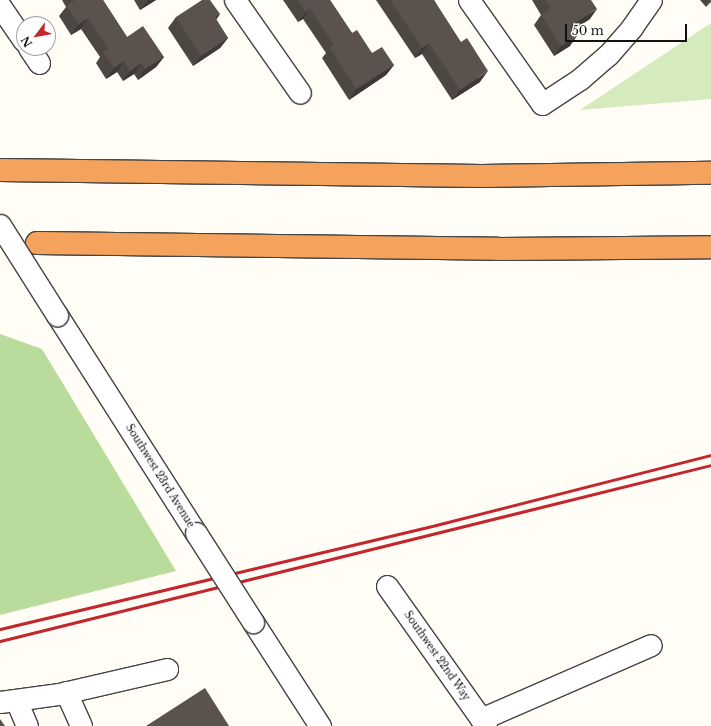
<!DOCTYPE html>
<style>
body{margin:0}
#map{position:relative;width:711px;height:726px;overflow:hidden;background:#fffdf5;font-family:"Libre Baskerville",serif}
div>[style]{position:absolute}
.green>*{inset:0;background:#d5ebbd}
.forest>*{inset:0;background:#b9dc9c}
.roads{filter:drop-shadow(1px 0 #444) drop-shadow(-1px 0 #444) drop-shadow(0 1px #444) drop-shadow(0 -1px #444)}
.minor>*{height:21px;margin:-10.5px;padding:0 10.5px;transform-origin:10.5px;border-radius:10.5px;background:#fff}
.highway>*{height:22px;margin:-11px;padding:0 11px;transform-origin:11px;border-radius:11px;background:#f5a25d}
.rail>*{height:3px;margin:-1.5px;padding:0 1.5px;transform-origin:1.5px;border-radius:1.5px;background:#c4262e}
.bridges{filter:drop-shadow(1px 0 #444) drop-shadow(-1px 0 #444) drop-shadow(0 1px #444) drop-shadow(0 -1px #444)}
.minor-bridge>*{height:21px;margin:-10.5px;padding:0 10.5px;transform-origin:10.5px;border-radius:10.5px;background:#fff}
.wall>*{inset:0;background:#4d4742}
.shaded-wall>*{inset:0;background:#3f3936}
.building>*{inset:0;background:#5a524d}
span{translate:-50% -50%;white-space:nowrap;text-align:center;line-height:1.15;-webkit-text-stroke:4px #fff;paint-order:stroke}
.street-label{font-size:10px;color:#111}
.north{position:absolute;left:16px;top:16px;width:40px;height:40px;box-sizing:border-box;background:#fff;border:1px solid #a0a0a0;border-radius:50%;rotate:238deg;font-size:11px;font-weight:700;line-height:16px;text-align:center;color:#111}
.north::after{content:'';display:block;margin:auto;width:14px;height:18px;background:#c4262e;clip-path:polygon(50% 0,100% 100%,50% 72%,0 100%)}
.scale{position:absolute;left:565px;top:24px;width:122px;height:18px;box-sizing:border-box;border:2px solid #111;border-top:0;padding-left:5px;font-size:12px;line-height:14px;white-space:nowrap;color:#111;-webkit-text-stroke:3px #fff;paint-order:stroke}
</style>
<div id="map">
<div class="green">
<i style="clip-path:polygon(711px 23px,711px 99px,580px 110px)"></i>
</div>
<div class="forest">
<i style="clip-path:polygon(0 334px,42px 349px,176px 571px,0 615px)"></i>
</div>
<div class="roads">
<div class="minor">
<i style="left:235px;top:0;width:113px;rotate:55deg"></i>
<i style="left:469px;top:0;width:127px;rotate:54.9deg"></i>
<i style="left:542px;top:104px;width:45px;rotate:-33.3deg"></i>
<i style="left:580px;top:79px;width:37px;rotate:-41deg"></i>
<i style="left:608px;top:55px;width:37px;rotate:-49deg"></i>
<i style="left:632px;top:27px;width:33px;rotate:-55deg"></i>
<i style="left:0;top:6px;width:42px;rotate:55.6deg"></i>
<i style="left:29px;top:48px;width:18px;rotate:56deg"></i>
<i style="left:57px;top:315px;width:259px;rotate:57.5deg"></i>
<i style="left:387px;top:586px;width:171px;rotate:54.7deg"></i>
<i style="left:253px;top:622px;width:124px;rotate:57.2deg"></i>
<i style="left:66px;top:692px;width:37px;rotate:66deg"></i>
<i style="left:16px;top:700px;width:28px;rotate:67deg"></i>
<i style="left:0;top:702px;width:60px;rotate:-7.7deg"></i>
<i style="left:59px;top:694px;width:111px;rotate:-13deg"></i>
<i style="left:481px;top:719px;width:185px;rotate:-23.5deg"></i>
</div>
<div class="highway">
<i style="left:0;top:170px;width:482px;rotate:0.7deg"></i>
<i style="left:482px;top:176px;width:229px;rotate:-0.8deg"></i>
<i style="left:37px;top:243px;width:461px;rotate:0.7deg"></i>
<i style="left:498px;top:249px;width:213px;rotate:-0.5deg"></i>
</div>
</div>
<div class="rail">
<i style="left:0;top:629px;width:448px;rotate:-13.4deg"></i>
<i style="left:436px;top:525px;width:284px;rotate:-14.3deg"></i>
<i style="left:0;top:641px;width:732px;rotate:-13.9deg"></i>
</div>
<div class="bridges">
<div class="minor-bridge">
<i style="left:0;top:225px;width:107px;rotate:57.7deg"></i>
<i style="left:196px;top:533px;width:106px;rotate:57.4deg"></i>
</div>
</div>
<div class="wall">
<i style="clip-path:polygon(62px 0,103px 0,127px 37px,164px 57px,156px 67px,138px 80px,134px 74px,123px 81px,117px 72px,106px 79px,96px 63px,100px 57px,81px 29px,71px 35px,59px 16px,66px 7px)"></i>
<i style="clip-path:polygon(134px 0,156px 0,140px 10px)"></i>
<i style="clip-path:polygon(283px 0,330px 0,352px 33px,372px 53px,394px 65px,386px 75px,349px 100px,322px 58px,326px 53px,303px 19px,298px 22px)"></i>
<i style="clip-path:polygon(376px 0,434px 0,480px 82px,452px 100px,422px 54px,415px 58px)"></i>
<i style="clip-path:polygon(532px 0,591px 0,590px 19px,573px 30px,570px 46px,554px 56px,534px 25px,541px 15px)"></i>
<i style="clip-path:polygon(700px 0,711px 0,706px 7px)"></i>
<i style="clip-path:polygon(220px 14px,216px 20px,228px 38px,220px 48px,193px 66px,168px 28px,176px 17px)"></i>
</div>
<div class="shaded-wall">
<i style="clip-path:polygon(148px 0,156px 0,140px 10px)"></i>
<i style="clip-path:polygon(711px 0,711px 2px,706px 7px)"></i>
<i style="clip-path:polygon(310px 8px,303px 19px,298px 22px,306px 12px)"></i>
<i style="clip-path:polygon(597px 9px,590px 19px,563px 36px,570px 26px)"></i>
<i style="clip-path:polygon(220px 14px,212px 25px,215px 17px)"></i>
<i style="clip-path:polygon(88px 18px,81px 29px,71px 35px,79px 24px)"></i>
<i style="clip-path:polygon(577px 36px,570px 46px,554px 56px,561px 46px)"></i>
<i style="clip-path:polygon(228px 38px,220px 48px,193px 66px,201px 56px)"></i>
<i style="clip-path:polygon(429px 43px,422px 54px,415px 58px,422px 48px)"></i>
<i style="clip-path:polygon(164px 57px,156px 67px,138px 80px,145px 69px)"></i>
<i style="clip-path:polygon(124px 61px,117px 72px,106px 79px,114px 68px)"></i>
<i style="clip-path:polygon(141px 63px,134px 74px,123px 81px,130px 71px)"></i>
<i style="clip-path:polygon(394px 65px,386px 75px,349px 100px,356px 89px)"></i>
<i style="clip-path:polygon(488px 71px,480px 82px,452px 100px,460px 90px)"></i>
</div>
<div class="building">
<i style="clip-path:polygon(75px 0,103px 0,127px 37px,143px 26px,164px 57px,145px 69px,141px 63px,130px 71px,124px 61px,114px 68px,103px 52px,109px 49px,88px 18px,79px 24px,67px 6px)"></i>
<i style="clip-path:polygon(202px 0,210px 0,220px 14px,215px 17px,228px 38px,201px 56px,176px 17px)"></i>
<i style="clip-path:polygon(298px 0,330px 0,352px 33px,357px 30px,372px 53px,382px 47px,394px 65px,356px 89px,330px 48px,334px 45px,310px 8px,306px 12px)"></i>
<i style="clip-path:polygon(390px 0,434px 0,461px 42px,467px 38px,488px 71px,460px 90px,429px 43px,422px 48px)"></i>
<i style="clip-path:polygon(545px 0,591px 0,597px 9px,570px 26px,577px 36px,561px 46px,541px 15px,551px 9px)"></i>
<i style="clip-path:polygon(205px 688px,229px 726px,146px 726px)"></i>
<i style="clip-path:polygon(0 719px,5px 726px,0 726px)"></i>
</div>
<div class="street-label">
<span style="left:160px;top:476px;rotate:58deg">Southwest 23rd Avenue</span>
<span style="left:437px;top:656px;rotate:55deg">Southwest 22nd Way</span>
</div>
<div class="north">N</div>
<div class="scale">50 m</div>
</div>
